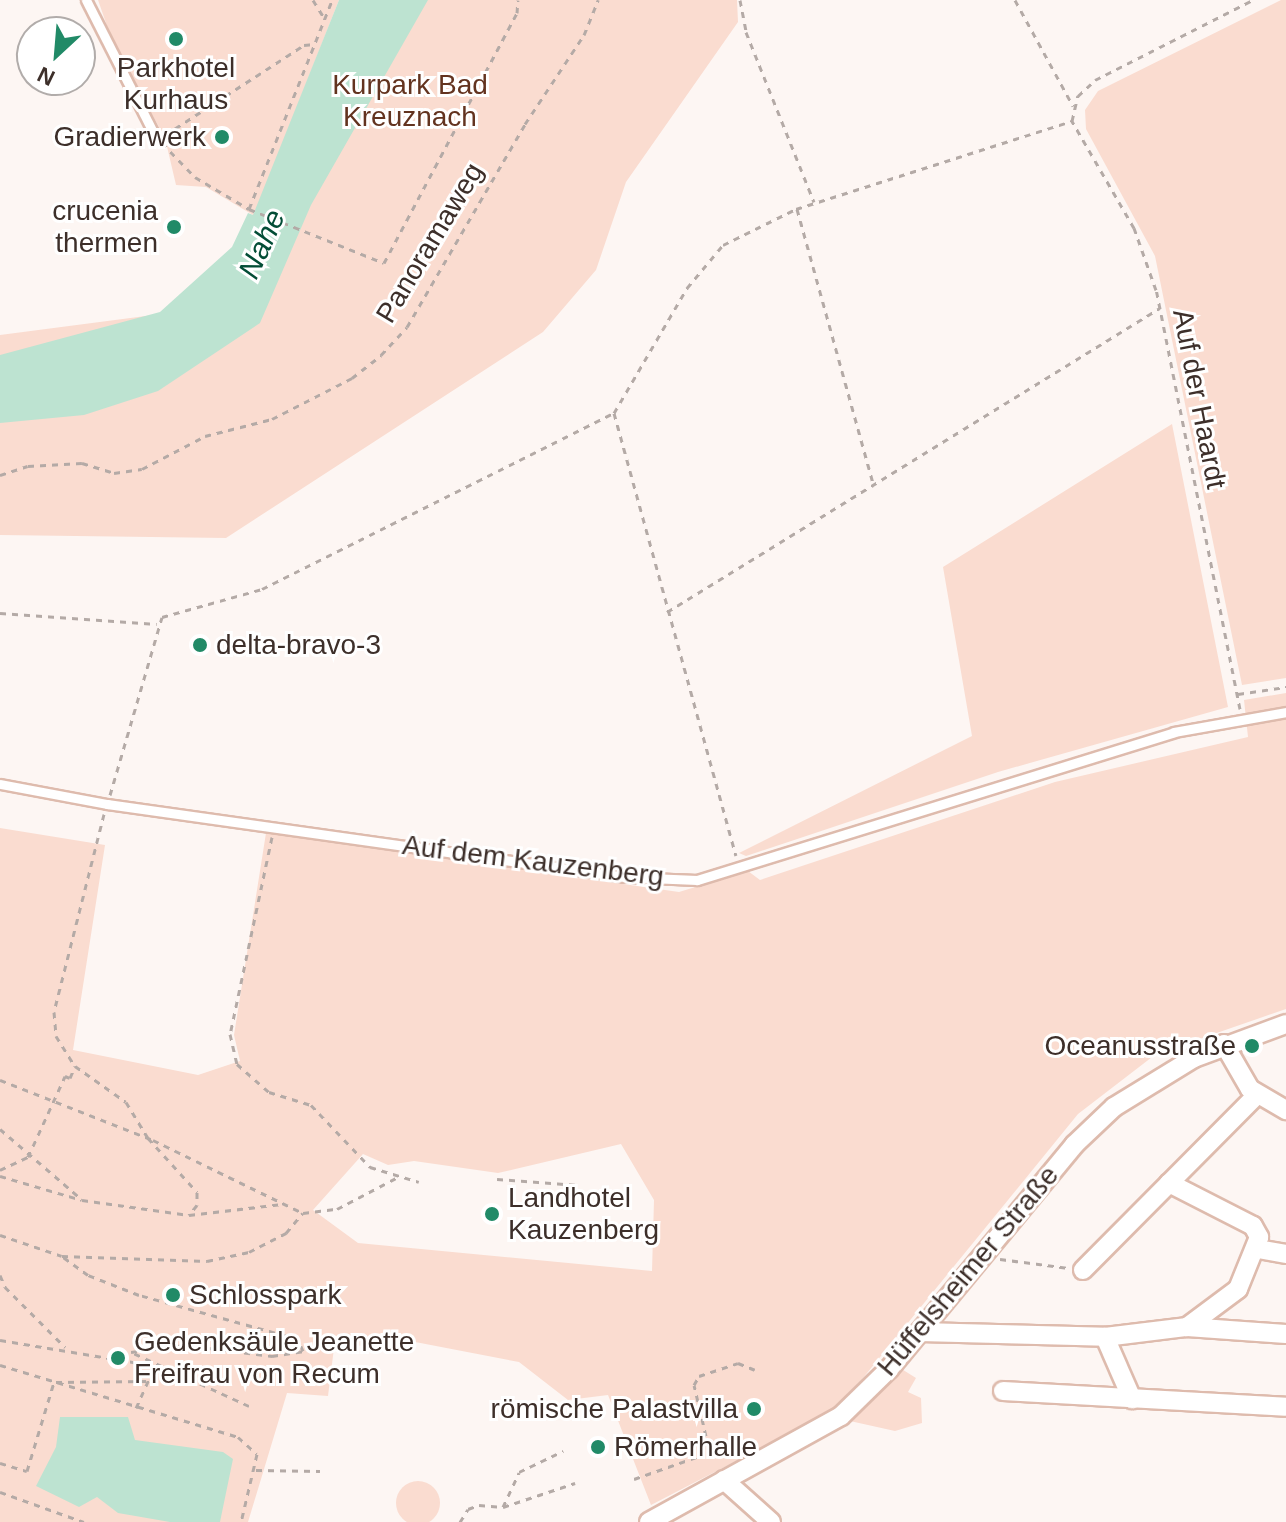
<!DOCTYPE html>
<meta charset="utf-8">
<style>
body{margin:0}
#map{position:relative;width:1286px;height:1522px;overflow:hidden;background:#fdf6f3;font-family:Arial,sans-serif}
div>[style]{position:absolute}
.green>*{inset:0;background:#fadcd0}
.round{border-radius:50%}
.water>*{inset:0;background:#bde3d1}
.path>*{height:3px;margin-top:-1.5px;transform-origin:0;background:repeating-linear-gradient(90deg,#b4aaa6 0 6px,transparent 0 12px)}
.roads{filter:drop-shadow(2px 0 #debbad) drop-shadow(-2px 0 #debbad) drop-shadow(0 2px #debbad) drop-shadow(0 -2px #debbad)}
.lane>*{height:9px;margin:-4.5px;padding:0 4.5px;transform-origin:4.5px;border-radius:4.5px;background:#fff}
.street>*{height:18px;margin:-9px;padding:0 9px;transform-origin:9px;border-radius:9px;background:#fff}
.dots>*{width:22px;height:22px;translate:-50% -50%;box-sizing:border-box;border:4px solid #fff;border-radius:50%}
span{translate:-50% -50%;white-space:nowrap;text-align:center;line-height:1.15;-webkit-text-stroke:6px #fff;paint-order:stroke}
.poi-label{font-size:28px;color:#3d2f2a}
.right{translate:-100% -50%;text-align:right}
.left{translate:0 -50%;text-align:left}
.park-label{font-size:28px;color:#63331f}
.street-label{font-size:28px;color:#3d2f2a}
.water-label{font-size:30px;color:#034d36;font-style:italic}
.north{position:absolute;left:16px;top:16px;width:80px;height:80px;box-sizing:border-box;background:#fff;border:2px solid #b1acaa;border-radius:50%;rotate:206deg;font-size:22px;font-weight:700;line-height:32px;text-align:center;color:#3d2f2a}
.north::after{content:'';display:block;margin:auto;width:28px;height:36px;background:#218a67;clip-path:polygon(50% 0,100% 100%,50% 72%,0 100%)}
</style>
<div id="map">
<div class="green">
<i style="clip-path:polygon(98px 0,339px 0,276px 160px,341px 0,737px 0,738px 22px,626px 182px,596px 270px,543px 332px,226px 538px,0 535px,0 335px,161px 314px,230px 257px,253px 215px,206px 187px,176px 185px,165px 138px,113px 43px)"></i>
<i style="clip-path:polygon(1281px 0,1286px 0,1286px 678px,1242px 685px,1155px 256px,1086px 129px,1085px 110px,1098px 91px)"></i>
<i style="clip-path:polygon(1172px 424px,1228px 707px,998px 772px,746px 856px,739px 853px,972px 736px,943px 567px)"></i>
<i style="clip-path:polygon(evenodd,1286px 693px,1286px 1009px,1156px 1054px,1078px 1114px,863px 1378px,829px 1413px,651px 1505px,608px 1395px,568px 1400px,519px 1362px,410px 1341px,334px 1348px,328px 1396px,287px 1393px,248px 1522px,0 1522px,0 828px,105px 845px,73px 1050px,198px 1075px,240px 1061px,234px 1035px,266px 833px,679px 892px,748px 871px,760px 880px,1055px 782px,1248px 737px,1244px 700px,1286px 693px,621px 1144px,654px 1200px,652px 1271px,358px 1243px,313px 1210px,363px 1154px,388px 1165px,414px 1161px,498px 1173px,621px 1144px)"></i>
<i style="clip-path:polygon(900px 1368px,916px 1378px,908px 1392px,921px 1398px,922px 1423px,895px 1431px,850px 1421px)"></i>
<i class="round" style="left:396px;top:1481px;width:44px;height:44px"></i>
</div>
<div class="water">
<i style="clip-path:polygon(339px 0,428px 0,311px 205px,260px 323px,158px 391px,84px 415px,0 423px,0 355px,160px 312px,232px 247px,248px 213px,253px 215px)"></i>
<i style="clip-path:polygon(60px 1417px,128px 1417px,135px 1440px,223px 1452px,233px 1459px,220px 1522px,170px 1522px,118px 1513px,97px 1497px,79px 1507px,36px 1486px,56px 1447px)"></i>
</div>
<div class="path">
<i style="left:313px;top:0;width:22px;rotate:58deg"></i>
<i style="left:740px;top:0;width:33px;rotate:79deg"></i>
<i style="left:746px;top:32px;width:183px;rotate:68.2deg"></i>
<i style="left:1015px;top:0;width:121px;rotate:61.3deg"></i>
<i style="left:165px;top:135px;width:166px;rotate:-32.9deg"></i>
<i style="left:304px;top:45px;width:11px;rotate:-5deg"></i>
<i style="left:162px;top:143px;width:47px;rotate:45.9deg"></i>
<i style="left:195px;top:177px;width:63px;rotate:30.7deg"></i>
<i style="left:249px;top:209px;width:145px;rotate:21.8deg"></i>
<i style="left:384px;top:263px;width:283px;rotate:-62deg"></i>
<i style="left:517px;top:13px;width:13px;rotate:-86deg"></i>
<i style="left:249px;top:209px;width:225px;rotate:-68.3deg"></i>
<i style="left:797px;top:209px;width:288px;rotate:74.5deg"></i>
<i style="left:614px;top:413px;width:459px;rotate:74.6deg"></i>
<i style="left:0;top:475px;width:29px;rotate:-18deg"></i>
<i style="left:28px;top:466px;width:54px;rotate:-3.2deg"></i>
<i style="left:82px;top:463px;width:34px;rotate:17deg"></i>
<i style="left:114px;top:473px;width:28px;rotate:-8deg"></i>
<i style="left:142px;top:469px;width:71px;rotate:-27.6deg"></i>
<i style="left:205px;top:436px;width:69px;rotate:-14.2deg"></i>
<i style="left:272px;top:419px;width:90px;rotate:-27.1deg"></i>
<i style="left:352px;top:378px;width:37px;rotate:-38deg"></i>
<i style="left:381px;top:355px;width:38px;rotate:-47deg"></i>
<i style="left:407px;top:327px;width:235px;rotate:-59.8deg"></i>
<i style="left:525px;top:124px;width:107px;rotate:-56.5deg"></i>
<i style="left:584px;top:35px;width:38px;rotate:-68deg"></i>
<i style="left:667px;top:612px;width:579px;rotate:-31.66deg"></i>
<i style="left:0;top:613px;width:157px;rotate:4deg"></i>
<i style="left:1238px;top:694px;width:49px;rotate:-8.3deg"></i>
<i style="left:1240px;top:709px;width:427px;rotate:-101.3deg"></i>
<i style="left:1156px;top:290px;width:66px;rotate:-109.5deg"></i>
<i style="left:1134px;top:228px;width:124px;rotate:-120.1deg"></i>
<i style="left:1072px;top:121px;width:26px;rotate:-77deg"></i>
<i style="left:1078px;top:96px;width:23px;rotate:-43deg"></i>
<i style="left:1095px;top:80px;width:177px;rotate:-26.9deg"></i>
<i style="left:110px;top:795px;width:185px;rotate:-73.7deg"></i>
<i style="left:162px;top:617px;width:104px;rotate:-15.6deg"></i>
<i style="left:262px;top:589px;width:394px;rotate:-26.6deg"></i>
<i style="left:614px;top:413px;width:145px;rotate:-59.7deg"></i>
<i style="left:687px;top:288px;width:56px;rotate:-50.1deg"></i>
<i style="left:723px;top:245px;width:81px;rotate:-26.3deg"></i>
<i style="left:796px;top:209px;width:290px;rotate:-17.7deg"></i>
<i style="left:104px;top:814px;width:204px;rotate:104.2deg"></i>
<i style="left:54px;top:1012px;width:24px;rotate:85deg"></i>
<i style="left:56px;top:1036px;width:36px;rotate:58deg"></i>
<i style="left:75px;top:1066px;width:62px;rotate:35.2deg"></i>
<i style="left:126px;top:1102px;width:42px;rotate:58.6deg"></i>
<i style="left:148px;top:1138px;width:73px;rotate:47.8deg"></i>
<i style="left:197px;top:1192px;width:13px;rotate:90deg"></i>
<i style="left:197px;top:1205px;width:13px;rotate:129deg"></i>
<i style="left:272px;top:837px;width:201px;rotate:102deg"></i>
<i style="left:230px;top:1034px;width:31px;rotate:77deg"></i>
<i style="left:237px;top:1064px;width:43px;rotate:41.2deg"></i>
<i style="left:269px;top:1092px;width:44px;rotate:17.2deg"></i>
<i style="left:311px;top:1105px;width:86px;rotate:46.4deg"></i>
<i style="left:370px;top:1167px;width:51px;rotate:17deg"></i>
<i style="left:0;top:1080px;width:164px;rotate:21.4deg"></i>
<i style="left:153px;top:1140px;width:167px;rotate:26deg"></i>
<i style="left:303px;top:1213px;width:34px;rotate:-7deg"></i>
<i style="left:337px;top:1209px;width:67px;rotate:-27.7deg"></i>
<i style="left:0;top:1129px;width:104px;rotate:40.7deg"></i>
<i style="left:0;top:1170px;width:31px;rotate:-25deg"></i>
<i style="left:28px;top:1157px;width:89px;rotate:-65.4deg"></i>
<i style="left:65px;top:1076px;width:5px;rotate:22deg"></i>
<i style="left:70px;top:1078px;width:13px;rotate:-67deg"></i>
<i style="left:0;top:1176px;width:85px;rotate:16.3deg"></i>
<i style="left:82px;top:1200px;width:108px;rotate:8deg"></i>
<i style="left:189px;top:1215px;width:94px;rotate:-6.7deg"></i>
<i style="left:497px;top:1179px;width:81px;rotate:4.2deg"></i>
<i style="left:0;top:1235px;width:65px;rotate:18.7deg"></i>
<i style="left:1000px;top:1259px;width:69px;rotate:7.5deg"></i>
<i style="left:0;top:1275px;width:13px;rotate:67deg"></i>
<i style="left:5px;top:1287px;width:85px;rotate:45deg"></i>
<i style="left:0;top:1340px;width:153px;rotate:9.4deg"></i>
<i style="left:0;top:1365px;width:249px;rotate:16.8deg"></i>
<i style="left:238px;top:1437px;width:25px;rotate:42deg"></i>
<i style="left:257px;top:1454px;width:70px;rotate:103.2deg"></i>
<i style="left:56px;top:1382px;width:93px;rotate:-0.6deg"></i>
<i style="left:249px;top:1406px;width:130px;rotate:-155.4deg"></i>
<i style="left:131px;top:1352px;width:54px;rotate:-7.4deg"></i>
<i style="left:185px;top:1345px;width:88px;rotate:7.2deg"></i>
<i style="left:272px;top:1356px;width:31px;rotate:-9deg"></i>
<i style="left:303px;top:1351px;width:13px;rotate:-113deg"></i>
<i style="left:298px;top:1339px;width:165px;rotate:-164.5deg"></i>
<i style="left:139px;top:1295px;width:55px;rotate:-158.6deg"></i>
<i style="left:88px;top:1275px;width:32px;rotate:-144deg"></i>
<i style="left:62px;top:1256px;width:145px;rotate:2deg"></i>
<i style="left:207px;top:1261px;width:43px;rotate:-12.1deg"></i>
<i style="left:249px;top:1252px;width:42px;rotate:-27.2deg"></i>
<i style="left:286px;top:1233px;width:26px;rotate:-50deg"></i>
<i style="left:136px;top:1408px;width:44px;rotate:-65.8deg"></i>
<i style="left:0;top:1463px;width:28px;rotate:17deg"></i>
<i style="left:27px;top:1471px;width:93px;rotate:-73.1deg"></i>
<i style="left:256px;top:1470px;width:64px;rotate:0.9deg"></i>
<i style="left:634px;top:1479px;width:72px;rotate:-19.4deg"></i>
<i style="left:702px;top:1455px;width:19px;rotate:-78deg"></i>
<i style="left:706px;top:1436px;width:52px;rotate:-103.2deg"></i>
<i style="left:694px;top:1385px;width:10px;rotate:-61deg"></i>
<i style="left:699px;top:1376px;width:41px;rotate:-18.4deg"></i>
<i style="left:738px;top:1363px;width:18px;rotate:22deg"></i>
<i style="left:0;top:1492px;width:89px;rotate:19.7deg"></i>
<i style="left:503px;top:1507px;width:76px;rotate:-18.4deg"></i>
<i style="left:460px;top:1522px;width:15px;rotate:-58deg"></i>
<i style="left:468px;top:1509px;width:12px;rotate:-20deg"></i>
<i style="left:479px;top:1505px;width:24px;rotate:5deg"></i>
<i style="left:503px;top:1507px;width:38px;rotate:-65deg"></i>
<i style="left:519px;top:1472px;width:49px;rotate:-25.5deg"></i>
</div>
<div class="roads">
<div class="lane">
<i style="left:86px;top:0;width:150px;rotate:63.1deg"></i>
<i style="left:0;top:784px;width:109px;rotate:10.6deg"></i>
<i style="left:107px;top:804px;width:523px;rotate:8.02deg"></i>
<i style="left:625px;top:877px;width:72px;rotate:2.4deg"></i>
<i style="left:697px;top:880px;width:499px;rotate:-17.2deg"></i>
<i style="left:1174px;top:732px;width:114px;rotate:-10.1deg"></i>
</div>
<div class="street">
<i style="left:1224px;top:1044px;width:52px;rotate:60deg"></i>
<i style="left:1250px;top:1089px;width:42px;rotate:30.3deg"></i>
<i style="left:1169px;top:1183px;width:94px;rotate:27.1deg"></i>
<i style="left:1253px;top:1226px;width:13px;rotate:61deg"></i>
<i style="left:1259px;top:1237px;width:56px;rotate:112deg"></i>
<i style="left:1238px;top:1289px;width:64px;rotate:143.3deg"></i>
<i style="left:1258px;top:1249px;width:28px;rotate:10deg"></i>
<i style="left:1083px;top:1270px;width:247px;rotate:-45.2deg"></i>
<i style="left:920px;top:1332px;width:185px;rotate:1.5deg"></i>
<i style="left:1105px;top:1337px;width:83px;rotate:-7deg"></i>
<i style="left:1187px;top:1327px;width:99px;rotate:4deg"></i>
<i style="left:1105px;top:1337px;width:68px;rotate:66.5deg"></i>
<i style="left:1003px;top:1391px;width:283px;rotate:3.2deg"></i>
<i style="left:724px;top:1480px;width:63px;rotate:41.8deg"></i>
<i style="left:649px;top:1522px;width:219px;rotate:-28.9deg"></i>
<i style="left:841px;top:1416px;width:67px;rotate:-44.4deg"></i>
<i style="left:889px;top:1369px;width:291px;rotate:-50.4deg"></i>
<i style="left:1074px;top:1145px;width:55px;rotate:-43.5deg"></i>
<i style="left:1114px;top:1107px;width:94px;rotate:-31.5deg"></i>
<i style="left:1194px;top:1058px;width:98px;rotate:-20.3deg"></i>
</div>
</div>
<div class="dots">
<i style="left:176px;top:39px;background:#218a67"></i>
<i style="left:222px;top:137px;background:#218a67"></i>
<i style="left:174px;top:227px;background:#218a67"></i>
<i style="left:200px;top:645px;background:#218a67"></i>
<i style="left:1252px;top:1046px;background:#218a67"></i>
<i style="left:492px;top:1214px;background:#218a67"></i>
<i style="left:173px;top:1295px;background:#218a67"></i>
<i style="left:118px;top:1358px;background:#218a67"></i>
<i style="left:754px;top:1409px;background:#218a67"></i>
<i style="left:598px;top:1447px;background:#218a67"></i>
</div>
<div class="poi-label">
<span style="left:176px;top:84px">Parkhotel<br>Kurhaus</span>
<span class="right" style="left:206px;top:137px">Gradierwerk</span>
<span class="right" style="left:158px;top:227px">crucenia<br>thermen</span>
<span class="left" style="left:216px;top:645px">delta-bravo-3</span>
<span class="right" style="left:1236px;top:1046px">Oceanusstraße</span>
<span class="left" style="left:508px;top:1214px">Landhotel<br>Kauzenberg</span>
<span class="left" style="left:189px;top:1295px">Schlosspark</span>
<span class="left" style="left:134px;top:1358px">Gedenksäule Jeanette<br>Freifrau von Recum</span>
<span class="right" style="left:738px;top:1409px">römische Palastvilla</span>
<span class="left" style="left:614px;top:1447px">Römerhalle</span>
</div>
<div class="park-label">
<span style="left:410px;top:101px">Kurpark Bad<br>Kreuznach</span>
</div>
<div class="street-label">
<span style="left:430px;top:243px;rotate:-59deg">Panoramaweg</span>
<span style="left:1199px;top:399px;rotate:79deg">Auf der Haardt</span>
<span style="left:533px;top:861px;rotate:7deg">Auf dem Kauzenberg</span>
<span style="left:968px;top:1271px;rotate:-50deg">Hüffelsheimer Straße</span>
</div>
<div class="water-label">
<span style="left:262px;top:244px;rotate:-66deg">Nahe</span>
</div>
<div class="north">N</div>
</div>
